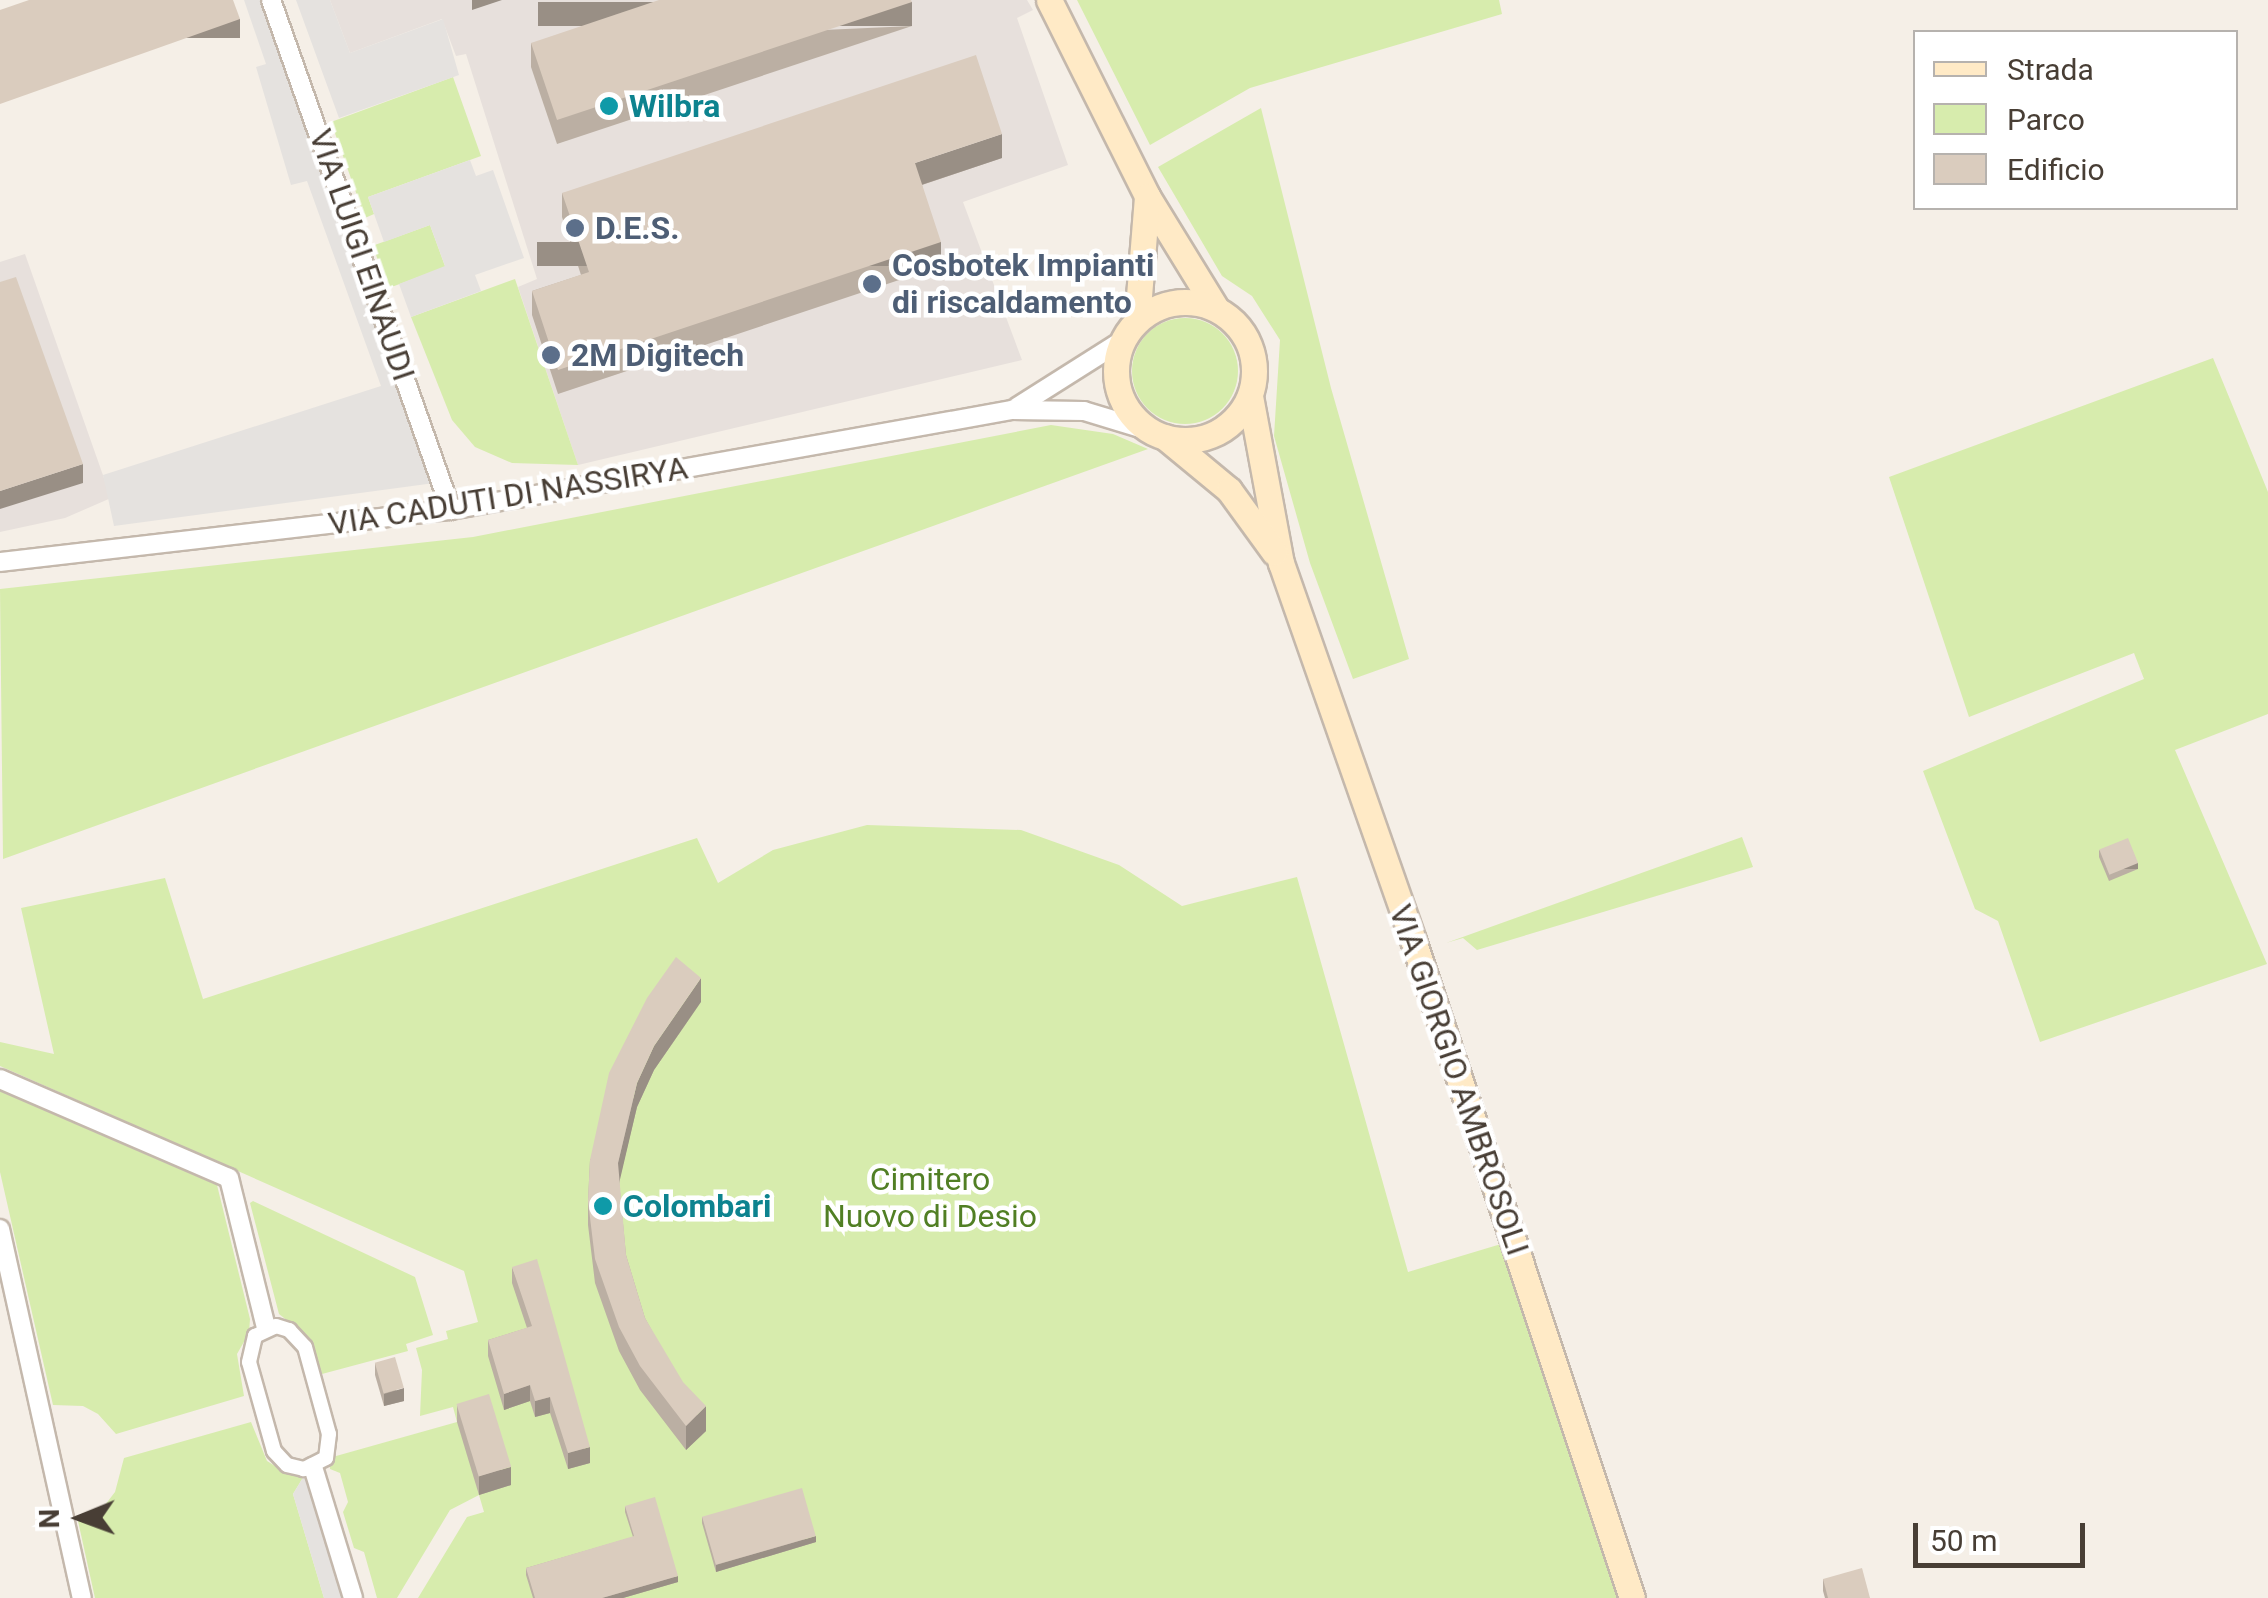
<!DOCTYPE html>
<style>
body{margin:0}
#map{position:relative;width:2268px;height:1598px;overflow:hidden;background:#f5efe7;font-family:Roboto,sans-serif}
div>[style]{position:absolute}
.industrial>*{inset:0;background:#e7e0dc}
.green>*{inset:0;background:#d7ecad;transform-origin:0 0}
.round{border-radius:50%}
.parking>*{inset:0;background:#e5e2df}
.roads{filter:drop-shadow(2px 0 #c4b8ac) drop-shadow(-2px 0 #c4b8ac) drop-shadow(0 2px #c4b8ac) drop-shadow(0 -2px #c4b8ac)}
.pedestrian>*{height:14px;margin:-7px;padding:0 7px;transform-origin:7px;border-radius:7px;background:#fff}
.minor>*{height:18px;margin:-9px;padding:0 9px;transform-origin:9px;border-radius:9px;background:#fff}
.secondary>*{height:25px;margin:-12.5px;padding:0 12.5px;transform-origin:12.5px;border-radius:12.5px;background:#ffeac6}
.secondary>.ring{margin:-12.5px;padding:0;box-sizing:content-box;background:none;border:25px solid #ffeac6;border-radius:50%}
.wall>*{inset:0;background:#bbafa3}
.shaded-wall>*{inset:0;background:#998f85;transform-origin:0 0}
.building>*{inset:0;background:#daccbe;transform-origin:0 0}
.dots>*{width:28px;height:28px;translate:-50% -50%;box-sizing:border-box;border:5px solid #fff;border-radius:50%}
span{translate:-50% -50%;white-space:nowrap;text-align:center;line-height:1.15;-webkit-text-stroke:9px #fff;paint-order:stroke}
.culture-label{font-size:32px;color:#0d838f;font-weight:700}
.left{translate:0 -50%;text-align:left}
.service-label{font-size:32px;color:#4e5e75;font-weight:700}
.street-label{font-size:32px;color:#483e35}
.park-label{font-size:32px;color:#517f24}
.legend{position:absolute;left:1913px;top:30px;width:325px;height:180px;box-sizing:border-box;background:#fff;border:2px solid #b6b2ae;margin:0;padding:12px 18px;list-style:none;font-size:30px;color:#483e35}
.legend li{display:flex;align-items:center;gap:20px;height:50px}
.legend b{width:50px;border:2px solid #b6b2ae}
.north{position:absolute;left:30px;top:1468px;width:100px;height:100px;-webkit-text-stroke:8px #fff;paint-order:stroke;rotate:269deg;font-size:28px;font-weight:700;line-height:40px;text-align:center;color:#483e35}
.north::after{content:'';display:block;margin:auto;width:35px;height:45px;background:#483e35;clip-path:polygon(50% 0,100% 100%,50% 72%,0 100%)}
.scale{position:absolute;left:1913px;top:1523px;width:172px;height:45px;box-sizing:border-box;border:5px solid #483e35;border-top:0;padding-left:12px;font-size:30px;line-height:35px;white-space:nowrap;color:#483e35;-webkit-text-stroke:8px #fff;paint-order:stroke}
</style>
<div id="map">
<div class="industrial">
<i style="clip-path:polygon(330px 0,1027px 0,1033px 10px,1017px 18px,1068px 165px,963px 202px,1022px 360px,578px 465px,518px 287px,537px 279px,466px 54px,456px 56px,442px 19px,350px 53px)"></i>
<i style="clip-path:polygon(25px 254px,111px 498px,65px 518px,0 532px,0 262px)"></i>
</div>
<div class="green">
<i style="clip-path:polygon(1077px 0,1499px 0,1502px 14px,1250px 88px,1150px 145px)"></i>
<i style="clip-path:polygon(453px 77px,481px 156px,368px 197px,374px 214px,365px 218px,331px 122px)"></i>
<i style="clip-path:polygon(1261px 108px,1331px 388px,1409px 659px,1353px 679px,1310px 563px,1274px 436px,1280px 340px,1252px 296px,1222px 276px,1158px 167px)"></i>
<i style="left:430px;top:225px;width:45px;height:61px;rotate:70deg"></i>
<i style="clip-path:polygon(515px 279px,578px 465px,512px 463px,475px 447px,452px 420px,411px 317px)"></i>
<i class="round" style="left:1132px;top:318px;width:106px;height:106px"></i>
<i style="clip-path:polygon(2213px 358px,2268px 492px,2268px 714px,2175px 750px,2267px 964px,2040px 1042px,1998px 921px,1975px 909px,1923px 771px,2144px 679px,2134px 653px,1969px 717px,1889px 477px)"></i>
<i style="clip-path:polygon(1051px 425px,1113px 434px,1148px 449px,3px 859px,0 589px,473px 537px)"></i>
<i style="clip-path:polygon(867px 825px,1021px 830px,1119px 865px,1182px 906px,1297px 877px,1408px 1272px,1501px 1244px,1617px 1598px,418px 1598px,467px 1517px,484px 1512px,479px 1495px,450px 1510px,397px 1598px,377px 1598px,364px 1552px,354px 1548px,343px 1512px,348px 1502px,340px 1473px,330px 1469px,329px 1458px,457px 1422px,453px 1407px,420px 1416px,422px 1370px,416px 1348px,448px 1339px,446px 1331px,478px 1322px,464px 1271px,0 1066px,0 1042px,54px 1054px,21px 908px,165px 878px,203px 999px,697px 838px,718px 883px,773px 850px)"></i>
<i style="clip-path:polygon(1742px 837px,1753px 867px,1477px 950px,1463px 938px,1446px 943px)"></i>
<i style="clip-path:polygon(0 1091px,217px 1185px,250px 1319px,249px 1333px,237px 1354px,244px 1396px,116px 1434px,98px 1414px,83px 1406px,53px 1405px,0 1172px)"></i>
<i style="clip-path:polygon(253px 1201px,415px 1277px,433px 1335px,406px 1344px,408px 1351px,322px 1374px,309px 1338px,279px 1314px,250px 1203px)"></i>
<i style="clip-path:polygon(251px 1422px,267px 1461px,288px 1474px,304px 1476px,293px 1494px,324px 1598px,95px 1598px,78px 1521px,105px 1505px,115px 1492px,124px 1458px)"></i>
</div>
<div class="parking">
<i style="clip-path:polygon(244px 0,266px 0,442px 482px,114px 526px,103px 475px,381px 386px,307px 181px,291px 185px,256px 67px,266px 64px)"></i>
<i style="clip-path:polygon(296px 0,330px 0,350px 53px,443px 19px,459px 75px,339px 118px)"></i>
<i style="clip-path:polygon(470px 160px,476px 176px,493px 170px,524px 258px,475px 275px,481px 291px,411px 317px,399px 284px,445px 266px,430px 225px,384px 242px,368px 197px)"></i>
<i style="clip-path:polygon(304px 1476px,343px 1598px,324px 1598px,293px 1494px)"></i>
</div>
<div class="roads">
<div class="pedestrian">
<i style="left:276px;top:1326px;width:14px;rotate:17deg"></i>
<i style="left:289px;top:1330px;width:23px;rotate:47deg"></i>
<i style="left:305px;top:1347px;width:90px;rotate:74.6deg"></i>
<i style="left:329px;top:1434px;width:24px;rotate:97deg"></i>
<i style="left:326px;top:1458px;width:25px;rotate:153deg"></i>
<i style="left:304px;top:1469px;width:17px;rotate:-167deg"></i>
<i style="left:287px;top:1465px;width:19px;rotate:-133deg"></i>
<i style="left:274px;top:1451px;width:92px;rotate:-105.7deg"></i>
<i style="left:249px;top:1362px;width:27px;rotate:-77deg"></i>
<i style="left:255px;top:1336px;width:23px;rotate:-25deg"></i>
</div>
<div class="minor">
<i style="left:271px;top:0;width:541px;rotate:70.56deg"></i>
<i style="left:1017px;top:407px;width:125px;rotate:-32.3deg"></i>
<i style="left:0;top:562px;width:454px;rotate:-6.6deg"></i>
<i style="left:451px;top:510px;width:570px;rotate:-10.11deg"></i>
<i style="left:1012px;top:410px;width:72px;rotate:0.8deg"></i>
<i style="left:1084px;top:411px;width:72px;rotate:16.9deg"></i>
<i style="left:0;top:1079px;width:249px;rotate:23.4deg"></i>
<i style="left:229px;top:1178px;width:154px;rotate:76.1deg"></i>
<i style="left:0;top:1229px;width:378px;rotate:77.5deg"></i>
<i style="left:313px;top:1467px;width:137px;rotate:73deg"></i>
</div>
<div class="secondary">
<i style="left:1049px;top:0;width:219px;rotate:63.4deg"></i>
<i style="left:1147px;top:196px;width:132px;rotate:58.4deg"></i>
<i class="ring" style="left:1116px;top:302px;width:113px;height:113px"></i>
<i style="left:1137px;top:321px;width:125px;rotate:-85.4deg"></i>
<i style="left:1250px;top:396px;width:170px;rotate:79.5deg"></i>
<i style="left:1281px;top:563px;width:399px;rotate:70.7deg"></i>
<i style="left:1413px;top:940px;width:693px;rotate:71.59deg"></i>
<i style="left:1165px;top:437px;width:83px;rotate:39.6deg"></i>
<i style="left:1229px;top:490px;width:77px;rotate:54deg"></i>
</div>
</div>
<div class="wall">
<i style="clip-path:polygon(912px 26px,557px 144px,531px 67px,531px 43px)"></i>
<i style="clip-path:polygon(1002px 158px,922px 185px,941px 266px,558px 394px,532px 315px,532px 291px,581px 275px,562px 217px,562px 193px)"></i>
<i style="clip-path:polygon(2099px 850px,2138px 869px,2109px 881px,2099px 857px)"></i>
<i style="clip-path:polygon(701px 1002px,654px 1070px,637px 1107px,619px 1181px,626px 1255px,645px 1318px,706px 1431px,686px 1450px,640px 1390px,619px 1351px,595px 1283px,588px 1225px,588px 1201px,590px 1160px)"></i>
<i style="clip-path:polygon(512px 1267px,590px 1463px,568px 1469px,550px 1413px,535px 1417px,530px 1401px,504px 1410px,488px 1356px,488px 1340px,527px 1328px,512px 1283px)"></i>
<i style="clip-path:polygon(375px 1363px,404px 1401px,384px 1406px,375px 1375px)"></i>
<i style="clip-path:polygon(457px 1404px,511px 1485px,479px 1495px,457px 1422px)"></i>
<i style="clip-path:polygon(625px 1506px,678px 1582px,623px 1598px,533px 1598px,526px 1575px,526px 1568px,633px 1537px,625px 1512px)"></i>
<i style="clip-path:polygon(702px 1517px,816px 1542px,716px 1572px,702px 1523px)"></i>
<i style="clip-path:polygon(1823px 1579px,1870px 1598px,1825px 1598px,1823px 1591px)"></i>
</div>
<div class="shaded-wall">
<i style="clip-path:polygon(472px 0,502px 0,472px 10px)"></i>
<i style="left:912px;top:2px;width:24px;height:374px;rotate:90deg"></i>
<i style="left:240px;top:19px;width:19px;height:255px;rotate:90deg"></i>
<i style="clip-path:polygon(1002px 134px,1002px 158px,915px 187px,915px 163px)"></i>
<i style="left:941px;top:242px;width:24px;height:404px;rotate:90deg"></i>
<i style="clip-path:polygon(83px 464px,83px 483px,0 509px,0 491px)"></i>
<i style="left:2138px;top:863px;width:6px;height:31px;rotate:90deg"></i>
<i style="clip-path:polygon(701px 978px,701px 1002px,654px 1070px,637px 1107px,618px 1188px,618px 1163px,637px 1083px,654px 1046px)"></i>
<i style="clip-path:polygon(530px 1385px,530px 1401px,504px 1410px,504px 1394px)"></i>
<i style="clip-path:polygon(404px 1388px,404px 1401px,384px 1406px,384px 1394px)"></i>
<i style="clip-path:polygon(550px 1397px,550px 1413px,535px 1417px,535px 1401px)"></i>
<i style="clip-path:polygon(706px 1406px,706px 1431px,686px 1450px,686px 1426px)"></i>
<i style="clip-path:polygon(590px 1447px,590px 1463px,568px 1469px,568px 1453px)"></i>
<i style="clip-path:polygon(511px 1467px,511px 1485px,479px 1495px,479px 1476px)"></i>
<i style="clip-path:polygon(816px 1536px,816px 1542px,716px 1572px,716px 1565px)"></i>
<i style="clip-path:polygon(678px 1576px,678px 1582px,623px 1598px,602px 1598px)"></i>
</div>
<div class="building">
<i style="clip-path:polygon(29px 0,233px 0,240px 19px,0 104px,0 10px)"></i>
<i style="clip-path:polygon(659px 0,911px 0,912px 2px,557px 120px,531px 43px)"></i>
<i style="clip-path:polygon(976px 55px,1002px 134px,915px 163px,941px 242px,558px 370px,532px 291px,589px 272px,562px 193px)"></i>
<i style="clip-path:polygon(16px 277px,83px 464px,0 491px,0 282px)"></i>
<i style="left:2128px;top:838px;width:27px;height:31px;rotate:68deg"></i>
<i style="clip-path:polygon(676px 957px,701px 978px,654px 1046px,637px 1083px,618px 1163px,626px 1255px,645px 1318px,683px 1382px,706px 1406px,686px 1426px,640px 1366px,619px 1327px,595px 1259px,588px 1201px,590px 1160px,609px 1073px,647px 998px)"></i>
<i style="clip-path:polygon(537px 1259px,590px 1447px,568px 1453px,550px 1397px,535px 1401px,530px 1385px,504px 1394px,488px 1340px,532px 1326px,512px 1267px)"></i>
<i style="left:395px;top:1357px;width:32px;height:21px;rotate:74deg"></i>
<i style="left:489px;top:1394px;width:76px;height:34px;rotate:73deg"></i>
<i style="left:802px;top:1488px;width:50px;height:104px;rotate:74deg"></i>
<i style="clip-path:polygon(655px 1497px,678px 1576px,602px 1598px,535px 1598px,526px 1568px,634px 1536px,625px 1506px)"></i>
<i style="clip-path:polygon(1862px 1568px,1870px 1598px,1828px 1598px,1823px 1579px)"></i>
</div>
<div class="dots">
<i style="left:609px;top:106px;background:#0f9aa8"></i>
<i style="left:575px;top:228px;background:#5c6f8a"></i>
<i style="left:872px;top:284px;background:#5c6f8a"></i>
<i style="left:551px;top:355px;background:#5c6f8a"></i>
<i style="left:603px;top:1206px;background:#0f9aa8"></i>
</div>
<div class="culture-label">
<span class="left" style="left:629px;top:106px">Wilbra</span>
<span class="left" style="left:623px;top:1206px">Colombari</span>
</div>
<div class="service-label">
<span class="left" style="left:595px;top:228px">D.E.S.</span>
<span class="left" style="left:892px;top:284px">Cosbotek Impianti<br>di riscaldamento</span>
<span class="left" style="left:571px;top:355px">2M Digitech</span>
</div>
<div class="street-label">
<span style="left:362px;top:255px;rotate:71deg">VIA LUIGI EINAUDI</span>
<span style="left:508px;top:496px;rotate:-9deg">VIA CADUTI DI NASSIRYA</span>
<span style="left:1459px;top:1080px;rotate:71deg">VIA GIORGIO AMBROSOLI</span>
</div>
<div class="park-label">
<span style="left:930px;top:1198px">Cimitero<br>Nuovo di Desio</span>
</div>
<ul class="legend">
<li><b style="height:12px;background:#ffeac6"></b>Strada</li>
<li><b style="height:28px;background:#d7ecad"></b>Parco</li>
<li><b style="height:28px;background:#daccbe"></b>Edificio</li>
</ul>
<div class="north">N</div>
<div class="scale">50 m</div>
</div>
